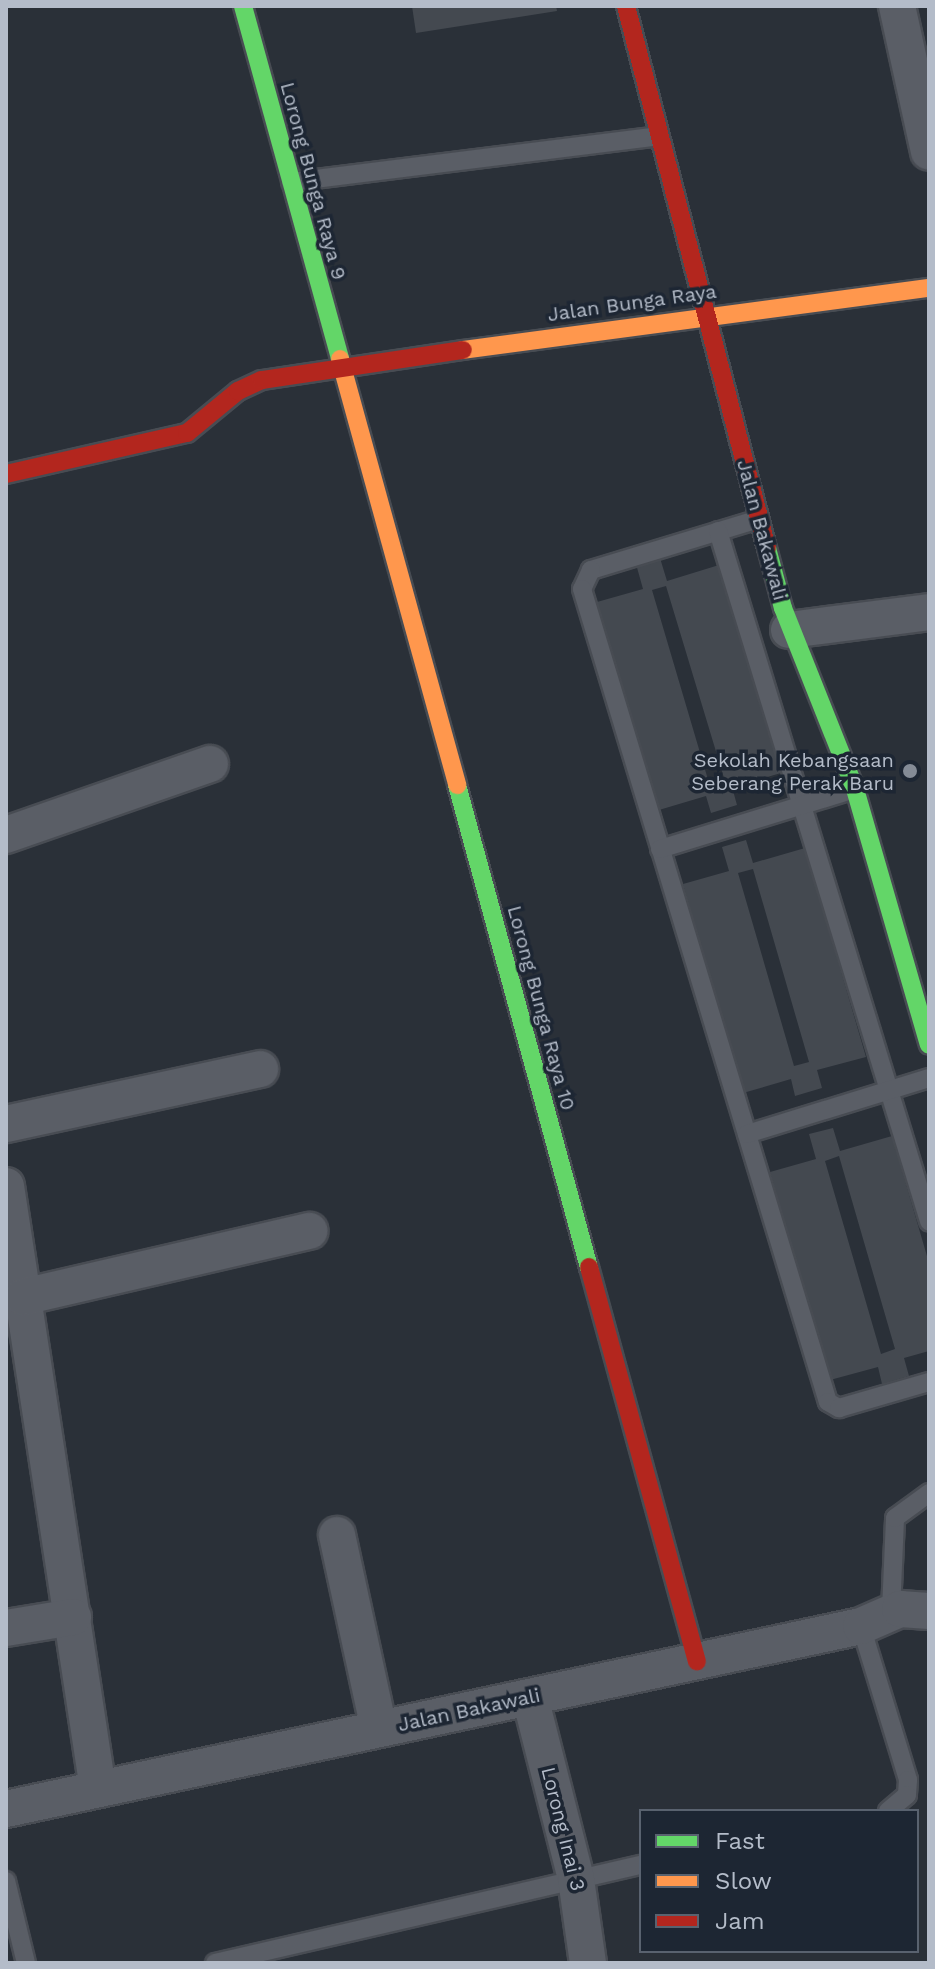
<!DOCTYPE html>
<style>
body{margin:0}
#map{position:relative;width:935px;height:1969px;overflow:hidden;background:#2a3038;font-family:"Work Sans",sans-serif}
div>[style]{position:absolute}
.building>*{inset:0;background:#444950}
.roads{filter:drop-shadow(2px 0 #484c53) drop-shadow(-2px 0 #484c53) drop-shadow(0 2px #484c53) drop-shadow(0 -2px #484c53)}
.lane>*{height:18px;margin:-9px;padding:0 9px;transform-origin:9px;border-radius:9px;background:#5a5e66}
.street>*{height:36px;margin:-18px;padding:0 18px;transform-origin:18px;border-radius:18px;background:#5a5e66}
.fast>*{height:18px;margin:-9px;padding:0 9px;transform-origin:9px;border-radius:9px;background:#63d668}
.slow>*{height:18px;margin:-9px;padding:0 9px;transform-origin:9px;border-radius:9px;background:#ff974d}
.jam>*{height:18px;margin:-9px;padding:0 9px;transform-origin:9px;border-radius:9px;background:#b3261e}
.dots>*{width:22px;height:22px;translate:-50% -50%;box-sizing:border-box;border:4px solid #1d2633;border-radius:50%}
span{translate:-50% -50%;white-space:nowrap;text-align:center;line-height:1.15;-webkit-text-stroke:7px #1d2633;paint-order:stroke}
.street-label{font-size:20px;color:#b4bcc9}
.poi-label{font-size:20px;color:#b4bcc9}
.right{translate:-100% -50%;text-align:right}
.frame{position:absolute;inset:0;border:8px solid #b4bcc9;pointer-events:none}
.legend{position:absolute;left:639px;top:1809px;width:280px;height:144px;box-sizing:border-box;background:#1d2633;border:2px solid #59626f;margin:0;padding:10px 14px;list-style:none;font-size:24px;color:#b4bcc9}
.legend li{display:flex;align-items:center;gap:16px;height:40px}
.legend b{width:40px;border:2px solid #59626f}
</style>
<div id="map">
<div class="building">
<i style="clip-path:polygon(412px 6px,556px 6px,557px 11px,416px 33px)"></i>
<i style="clip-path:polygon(evenodd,660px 558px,667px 581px,719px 565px,781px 773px,732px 787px,737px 805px,711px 813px,706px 796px,659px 810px,597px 602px,643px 589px,636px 564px,660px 558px,666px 586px,724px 778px,709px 783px,652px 590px,666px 586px)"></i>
<i style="clip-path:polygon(evenodd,746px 840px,753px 863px,805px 848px,866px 1057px,817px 1070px,822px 1088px,795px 1096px,791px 1079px,743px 1093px,683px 884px,729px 871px,722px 847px,746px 840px,753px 869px,809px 1062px,794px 1066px,738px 873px,753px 869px)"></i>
<i style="clip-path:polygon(evenodd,833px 1128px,840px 1151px,892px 1136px,929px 1263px,929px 1351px,904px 1358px,909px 1376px,882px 1384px,878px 1367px,830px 1380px,770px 1172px,816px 1159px,809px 1134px,833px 1128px,839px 1156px,895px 1349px,881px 1354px,825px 1161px,839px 1156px)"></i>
</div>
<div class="roads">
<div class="lane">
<i style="left:291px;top:182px;width:371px;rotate:-7.1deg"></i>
<i style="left:759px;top:519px;width:176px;rotate:163.1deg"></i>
<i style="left:591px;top:570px;width:21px;rotate:115deg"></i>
<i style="left:582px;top:589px;width:849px;rotate:73.17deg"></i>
<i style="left:828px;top:1402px;width:13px;rotate:29deg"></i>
<i style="left:839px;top:1408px;width:94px;rotate:-16.1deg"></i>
<i style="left:718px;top:531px;width:722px;rotate:73deg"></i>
<i style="left:660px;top:849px;width:204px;rotate:-17.1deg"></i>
<i style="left:747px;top:1134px;width:190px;rotate:-17.1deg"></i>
<i style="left:891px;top:1611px;width:93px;rotate:-87.5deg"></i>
<i style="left:895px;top:1518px;width:42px;rotate:-36.3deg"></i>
<i style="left:861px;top:1626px;width:161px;rotate:73deg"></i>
<i style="left:908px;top:1780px;width:15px;rotate:94deg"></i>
<i style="left:907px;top:1795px;width:25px;rotate:140deg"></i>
<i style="left:6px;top:1881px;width:84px;rotate:76.3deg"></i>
<i style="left:215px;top:1963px;width:437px;rotate:-13deg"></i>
</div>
<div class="street">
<i style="left:897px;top:6px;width:149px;rotate:77.6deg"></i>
<i style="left:789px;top:630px;width:141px;rotate:-7.3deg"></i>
<i style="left:6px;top:835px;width:216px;rotate:-19.2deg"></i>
<i style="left:6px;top:1124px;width:260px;rotate:-12.2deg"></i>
<i style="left:6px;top:1186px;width:610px;rotate:81.33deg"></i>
<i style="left:23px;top:1297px;width:294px;rotate:-13deg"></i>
<i style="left:337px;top:1535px;width:198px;rotate:77.8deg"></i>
<i style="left:6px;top:1628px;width:68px;rotate:-9.3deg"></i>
<i style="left:530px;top:1697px;width:188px;rotate:75.8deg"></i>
<i style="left:576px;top:1879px;width:85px;rotate:81.9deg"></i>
<i style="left:6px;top:1809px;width:874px;rotate:-12.08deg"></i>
<i style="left:861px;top:1626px;width:43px;rotate:-23.6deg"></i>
<i style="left:900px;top:1609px;width:29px;rotate:4deg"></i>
</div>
<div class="fast">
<i style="left:243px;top:6px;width:366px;rotate:74.6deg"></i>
<i style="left:767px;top:548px;width:62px;rotate:75.1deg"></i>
<i style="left:783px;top:608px;width:195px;rotate:68.3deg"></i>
<i style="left:855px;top:789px;width:266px;rotate:73.9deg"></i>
<i style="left:457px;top:785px;width:500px;rotate:74.7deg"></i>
</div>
<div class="slow">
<i style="left:463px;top:350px;width:470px;rotate:-7.6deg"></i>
<i style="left:340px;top:359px;width:442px;rotate:74.6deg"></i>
</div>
<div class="jam">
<i style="left:626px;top:6px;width:560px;rotate:75.42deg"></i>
<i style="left:6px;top:474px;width:186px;rotate:-12.8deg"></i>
<i style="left:187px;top:433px;width:66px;rotate:-39.5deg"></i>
<i style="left:238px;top:391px;width:26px;rotate:-25deg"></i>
<i style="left:262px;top:380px;width:203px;rotate:-8.5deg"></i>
<i style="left:589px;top:1267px;width:409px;rotate:74.7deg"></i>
</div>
</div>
<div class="dots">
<i style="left:910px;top:771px;background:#848b96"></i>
</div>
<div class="street-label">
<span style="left:313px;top:181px;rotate:75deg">Lorong Bunga Raya 9</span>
<span style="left:632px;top:303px;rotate:-8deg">Jalan Bunga Raya</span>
<span style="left:762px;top:530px;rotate:75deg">Jalan Bakawali</span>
<span style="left:541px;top:1008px;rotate:75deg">Lorong Bunga Raya 10</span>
<span style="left:469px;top:1710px;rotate:-12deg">Jalan Bakawali</span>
<span style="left:563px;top:1829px;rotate:76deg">Lorong Inai 3</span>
</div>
<div class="poi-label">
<span class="right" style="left:894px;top:772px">Sekolah Kebangsaan<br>Seberang Perak Baru</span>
</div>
<div class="frame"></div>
<ul class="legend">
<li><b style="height:10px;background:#63d668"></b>Fast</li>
<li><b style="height:10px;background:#ff974d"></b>Slow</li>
<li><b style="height:10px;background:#b3261e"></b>Jam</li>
</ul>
</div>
